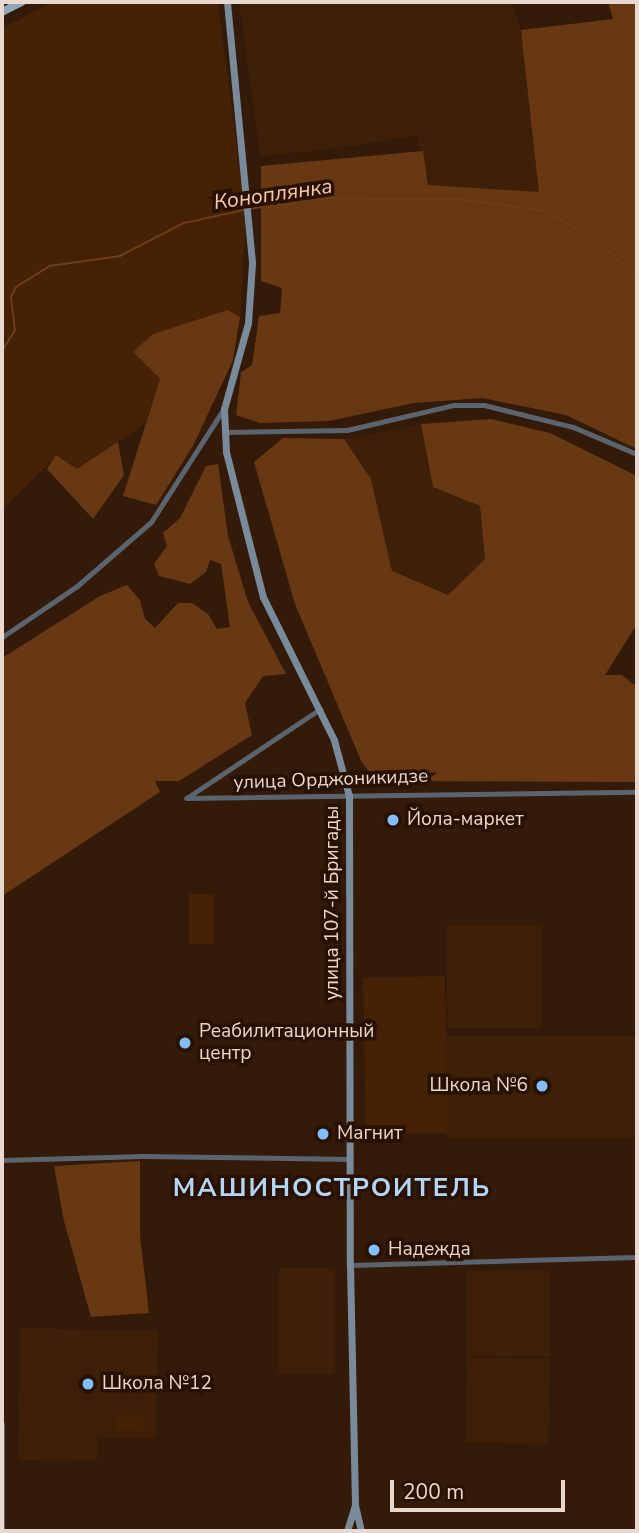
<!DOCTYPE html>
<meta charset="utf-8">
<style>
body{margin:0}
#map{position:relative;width:639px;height:1533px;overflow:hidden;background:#331a09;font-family:"Nunito Sans",sans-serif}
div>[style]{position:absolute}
.built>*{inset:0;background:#3e2009;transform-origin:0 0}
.green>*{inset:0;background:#452105;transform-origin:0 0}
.forest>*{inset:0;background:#683813}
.stream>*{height:2px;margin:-1px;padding:0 1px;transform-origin:1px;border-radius:1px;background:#6e3d19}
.street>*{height:5px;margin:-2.5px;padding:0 2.5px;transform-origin:2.5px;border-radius:2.5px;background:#5a646f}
.secondary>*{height:7px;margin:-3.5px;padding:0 3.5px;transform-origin:3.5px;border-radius:3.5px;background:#798a9b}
.primary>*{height:8px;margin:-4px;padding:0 4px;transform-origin:4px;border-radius:4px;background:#91a7be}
.dots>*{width:19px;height:19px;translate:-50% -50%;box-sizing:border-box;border:4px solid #291102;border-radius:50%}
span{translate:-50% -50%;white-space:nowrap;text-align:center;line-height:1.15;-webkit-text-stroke:7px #291102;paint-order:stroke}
.street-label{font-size:19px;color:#e9d8cd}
.poi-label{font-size:19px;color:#e9d8cd}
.left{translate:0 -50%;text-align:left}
.right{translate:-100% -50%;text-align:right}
.water-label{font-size:21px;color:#f8c9aa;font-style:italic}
.district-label{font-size:26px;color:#b3d5f7;font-weight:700;letter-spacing:2px}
.frame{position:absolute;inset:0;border:4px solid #e9d8cd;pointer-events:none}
.scale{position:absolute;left:390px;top:1480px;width:175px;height:32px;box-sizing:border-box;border:4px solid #e9d8cd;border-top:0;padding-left:9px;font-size:21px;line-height:24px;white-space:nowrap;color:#e9d8cd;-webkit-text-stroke:5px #291102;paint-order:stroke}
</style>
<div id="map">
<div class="built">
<i style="clip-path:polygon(239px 2px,512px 2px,521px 30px,540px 192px,430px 188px,417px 135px,343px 148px,260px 156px)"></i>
<i style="clip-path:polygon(421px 424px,433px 487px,480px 506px,485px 559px,448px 595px,392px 571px,371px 479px,344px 439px)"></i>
<i style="left:542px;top:925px;width:103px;height:95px;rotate:90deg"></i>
<i style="left:637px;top:1036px;width:102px;height:191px;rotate:90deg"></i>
<i style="left:335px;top:1268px;width:106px;height:56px;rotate:90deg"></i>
<i style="left:550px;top:1271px;width:85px;height:83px;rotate:90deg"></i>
<i style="clip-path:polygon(20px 1328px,158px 1331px,156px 1438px,98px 1437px,97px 1461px,18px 1460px)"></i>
<i style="left:550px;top:1359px;width:85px;height:83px;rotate:91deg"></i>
</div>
<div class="green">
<i style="clip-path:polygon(53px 2px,218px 2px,246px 218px,240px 317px,228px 310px,160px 379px,145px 424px,76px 470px,56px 456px,2px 510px,2px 28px)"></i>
<i style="left:189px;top:894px;width:25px;height:50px"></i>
<i style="left:445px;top:976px;width:157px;height:82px;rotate:89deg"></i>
<i style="left:143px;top:1415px;width:15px;height:26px;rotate:90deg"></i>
</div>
<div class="forest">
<i style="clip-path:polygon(608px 2px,637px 2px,637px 449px,566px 415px,482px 398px,414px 403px,329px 421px,260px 423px,236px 415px,241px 372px,252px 365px,259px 316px,280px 313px,282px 288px,261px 281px,261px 166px,423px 151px,428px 185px,539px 192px,521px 30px,613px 19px)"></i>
<i style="clip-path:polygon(228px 310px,240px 317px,233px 360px,193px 446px,156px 505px,123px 496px,160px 379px,133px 352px,153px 334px)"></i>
<i style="clip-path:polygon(491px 419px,550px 433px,637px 476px,637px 624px,605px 675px,622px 675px,637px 687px,637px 782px,377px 781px,362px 763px,295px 604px,254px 462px,283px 438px,344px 439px,371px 479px,392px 571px,448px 595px,485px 559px,480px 506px,433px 487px,421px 424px)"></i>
<i style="clip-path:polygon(118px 442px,124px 475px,93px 519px,47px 469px,56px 455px,77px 469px)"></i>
<i style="clip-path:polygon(218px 464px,228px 536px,248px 602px,286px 674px,263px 676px,245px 703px,252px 735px,179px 781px,155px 781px,160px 792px,2px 896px,2px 658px,100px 596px,127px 585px,140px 600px,145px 619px,155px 628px,178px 603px,192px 603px,208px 614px,217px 629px,230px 627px,221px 564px,210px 560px,206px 572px,190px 584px,159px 576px,154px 564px,167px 546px,163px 533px,180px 518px,206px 466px)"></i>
<i style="clip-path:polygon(140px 1161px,140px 1235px,149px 1313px,91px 1317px,64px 1221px,54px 1166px)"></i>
</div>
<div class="stream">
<i style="left:250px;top:209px;width:65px;rotate:-9.8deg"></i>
<i style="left:314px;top:198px;width:152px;rotate:0.8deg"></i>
<i style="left:466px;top:200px;width:80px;rotate:7.9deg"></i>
<i style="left:545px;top:211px;width:65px;rotate:30.5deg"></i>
<i style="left:601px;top:244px;width:50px;rotate:43.4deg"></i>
<i style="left:2px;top:351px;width:25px;rotate:-58deg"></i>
<i style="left:15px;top:330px;width:33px;rotate:-97deg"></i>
<i style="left:11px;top:297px;width:11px;rotate:-63deg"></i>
<i style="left:16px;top:287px;width:39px;rotate:-32deg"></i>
<i style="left:49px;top:266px;width:72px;rotate:-8deg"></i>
<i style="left:120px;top:256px;width:72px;rotate:-27.3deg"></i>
<i style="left:184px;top:223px;width:61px;rotate:-12.2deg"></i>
</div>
<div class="street">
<i style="left:224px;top:432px;width:123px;rotate:-0.9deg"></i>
<i style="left:347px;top:430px;width:110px;rotate:-13.2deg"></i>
<i style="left:454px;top:405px;width:30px"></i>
<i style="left:484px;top:405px;width:92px;rotate:13.9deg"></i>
<i style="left:573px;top:427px;width:69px;rotate:22.9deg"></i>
<i style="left:2px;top:637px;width:91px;rotate:-34.2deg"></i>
<i style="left:77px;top:586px;width:98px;rotate:-40.9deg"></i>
<i style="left:151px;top:522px;width:133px;rotate:-57.3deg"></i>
<i style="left:188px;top:797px;width:159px;rotate:-33.7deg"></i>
<i style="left:186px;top:798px;width:451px;rotate:-0.8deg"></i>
<i style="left:2px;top:1160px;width:141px;rotate:-1.6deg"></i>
<i style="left:143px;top:1156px;width:207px;rotate:0.8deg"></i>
<i style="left:350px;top:1265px;width:287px;rotate:-1.6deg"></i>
<i style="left:2px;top:1424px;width:107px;rotate:90deg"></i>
</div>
<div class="secondary">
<i style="left:227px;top:2px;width:262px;rotate:84.5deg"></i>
<i style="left:252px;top:263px;width:60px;rotate:93.8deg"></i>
<i style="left:248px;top:323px;width:89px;rotate:105.6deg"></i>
<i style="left:224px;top:409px;width:43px;rotate:87.3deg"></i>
<i style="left:226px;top:452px;width:150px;rotate:75.7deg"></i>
<i style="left:263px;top:597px;width:160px;rotate:63.6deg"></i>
<i style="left:334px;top:740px;width:58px;rotate:75deg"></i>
<i style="left:349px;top:796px;width:469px;rotate:89.9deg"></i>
<i style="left:350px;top:1265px;width:240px;rotate:88.8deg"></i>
<i style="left:355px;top:1505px;width:27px;rotate:77deg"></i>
<i style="left:347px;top:1531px;width:27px;rotate:-73deg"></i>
</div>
<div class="primary">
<i style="left:2px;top:12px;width:22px;rotate:-27deg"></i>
</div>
<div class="dots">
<i style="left:393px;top:820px;background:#80bdfa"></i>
<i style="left:185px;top:1043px;background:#80bdfa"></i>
<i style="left:542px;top:1086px;background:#80bdfa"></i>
<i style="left:323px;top:1134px;background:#80bdfa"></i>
<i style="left:374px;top:1250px;background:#80bdfa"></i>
<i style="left:88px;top:1384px;background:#80bdfa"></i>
</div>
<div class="street-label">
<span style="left:331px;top:780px;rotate:-2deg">улица Орджоникидзе</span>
<span style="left:333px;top:903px;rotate:-90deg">улица 107-й Бригады</span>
</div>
<div class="poi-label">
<span class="left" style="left:407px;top:820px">Йола-маркет</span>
<span class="left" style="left:199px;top:1043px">Реабилитационный<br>центр</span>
<span class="right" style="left:528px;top:1086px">Школа №6</span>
<span class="left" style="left:337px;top:1134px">Магнит</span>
<span class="left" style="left:388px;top:1250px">Надежда</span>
<span class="left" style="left:102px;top:1384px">Школа №12</span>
</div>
<div class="water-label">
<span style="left:273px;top:194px;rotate:-8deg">Коноплянка</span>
</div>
<div class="district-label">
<span style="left:332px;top:1188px">МАШИНОСТРОИТЕЛЬ</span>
</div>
<div class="frame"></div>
<div class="scale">200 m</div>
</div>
